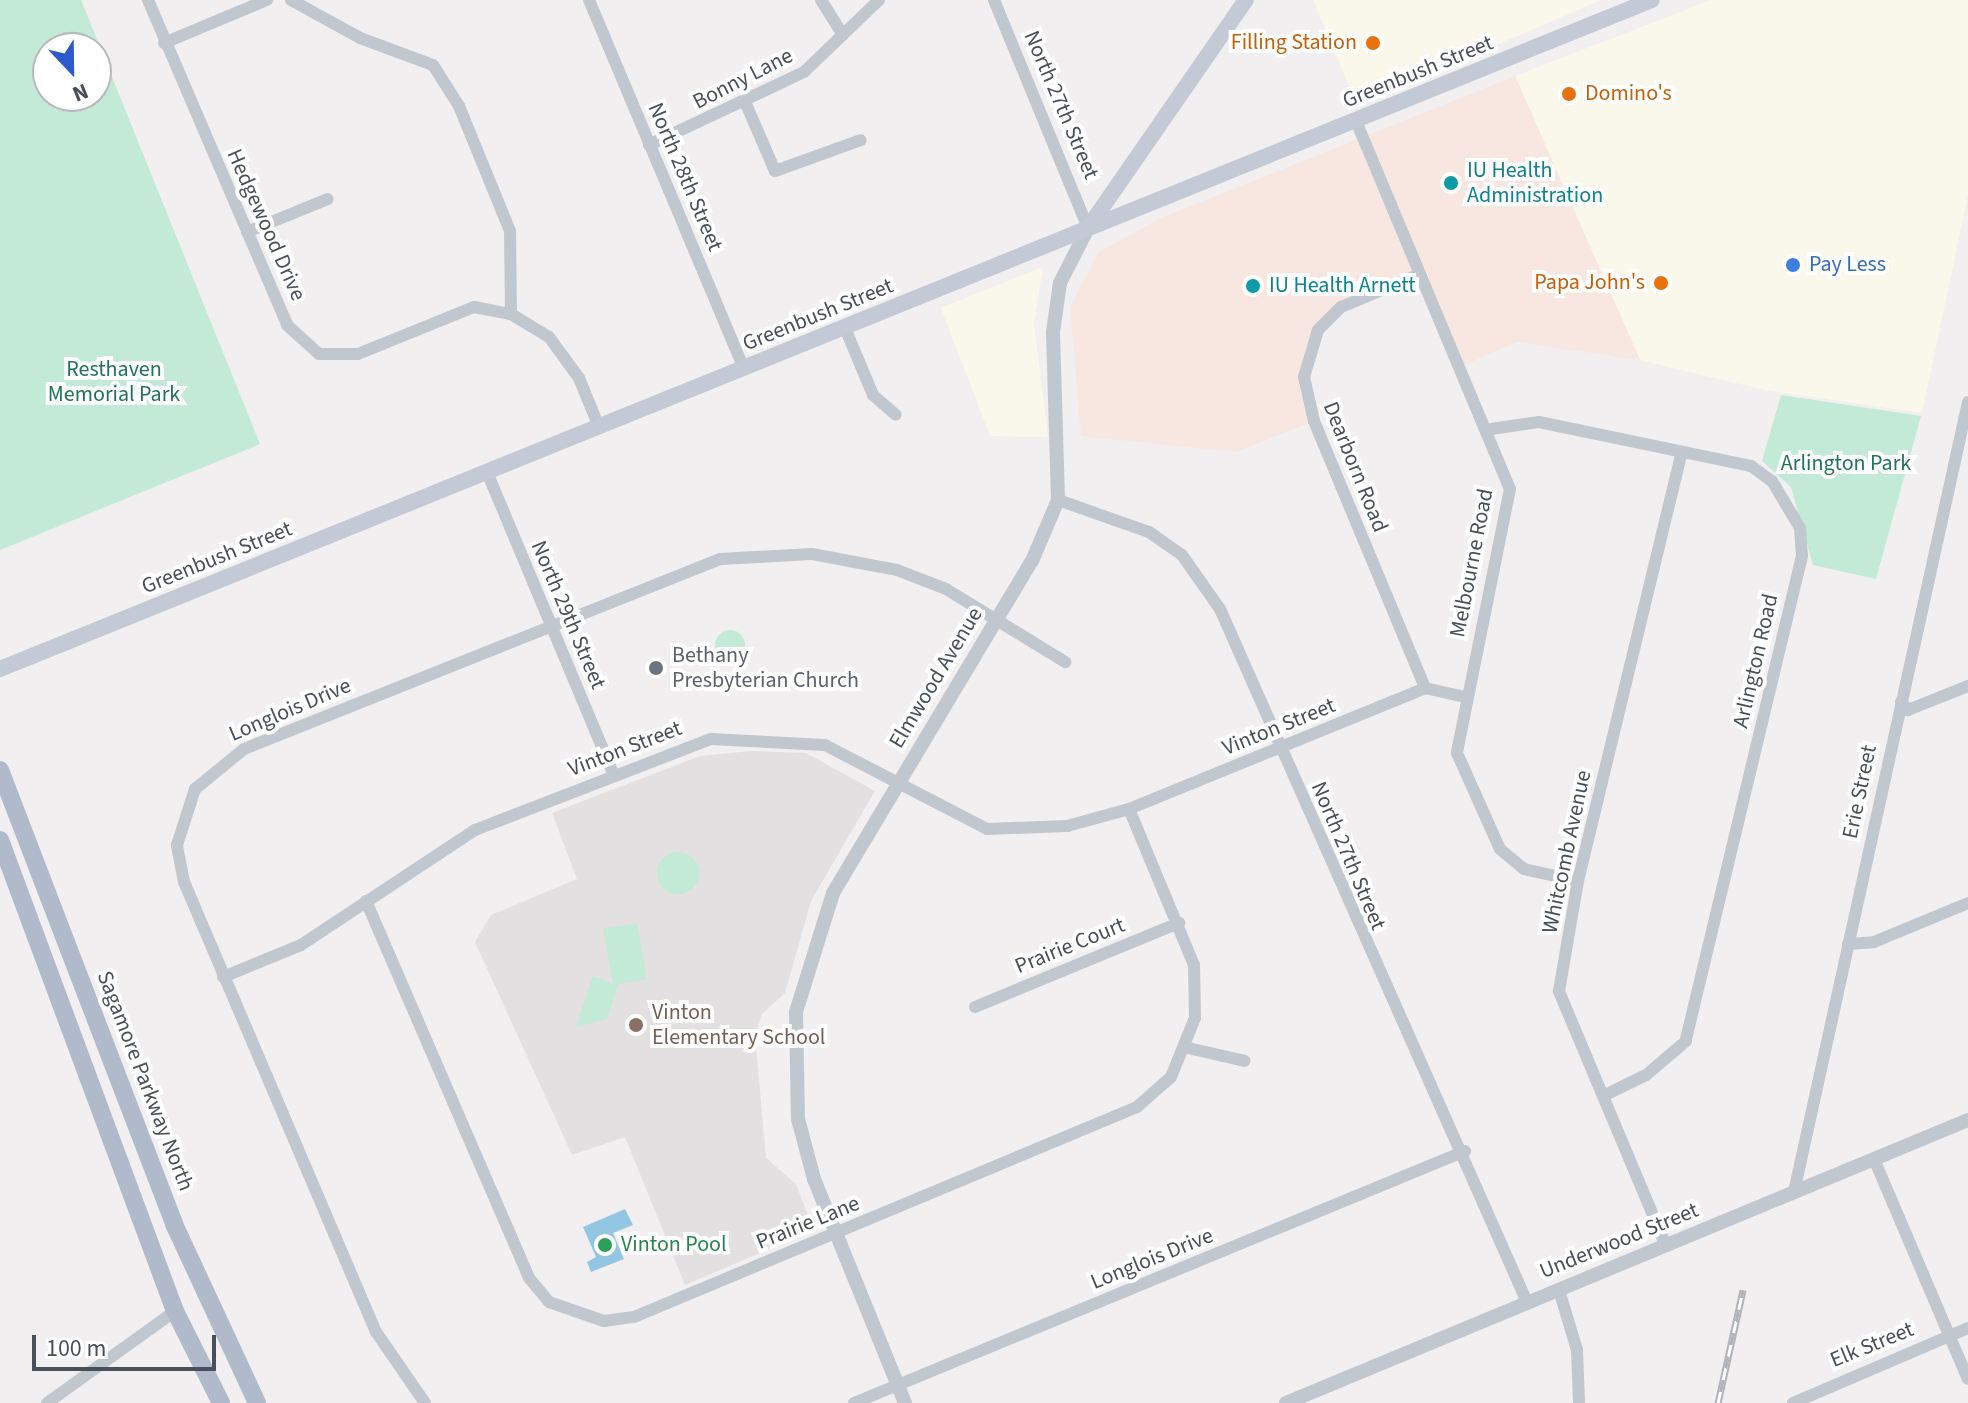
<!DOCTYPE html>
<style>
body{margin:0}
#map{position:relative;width:1968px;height:1403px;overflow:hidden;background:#f1efef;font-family:"Source Sans 3",sans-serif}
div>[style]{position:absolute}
.commercial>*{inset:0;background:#faf8ea}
.education>*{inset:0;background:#e2e0e0}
.medical>*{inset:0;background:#f8e7e1}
.green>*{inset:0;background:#c2ead7}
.round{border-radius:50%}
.water>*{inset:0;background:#93c6e2}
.minor>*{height:12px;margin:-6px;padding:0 6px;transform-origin:6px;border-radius:6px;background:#c1c7cf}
.tertiary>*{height:14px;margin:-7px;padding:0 7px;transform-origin:7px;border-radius:7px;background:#c1c7cf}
.secondary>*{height:16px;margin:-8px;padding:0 8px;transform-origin:8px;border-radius:8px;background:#c3c9d5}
.primary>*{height:18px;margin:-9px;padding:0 9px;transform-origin:9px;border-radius:9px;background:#b1baca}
.rail>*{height:7px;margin-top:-3.5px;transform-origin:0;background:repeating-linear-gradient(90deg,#fff 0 12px,#b1b3b8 0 24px);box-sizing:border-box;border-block:2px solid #b1b3b8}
.dots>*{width:22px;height:22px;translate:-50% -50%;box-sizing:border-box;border:4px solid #fff;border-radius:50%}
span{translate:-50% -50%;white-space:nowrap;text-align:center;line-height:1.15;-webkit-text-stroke:8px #fff;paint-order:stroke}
.food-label{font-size:22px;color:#c56008}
.right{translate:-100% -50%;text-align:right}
.left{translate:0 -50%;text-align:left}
.street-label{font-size:22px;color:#494f5a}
.culture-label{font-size:22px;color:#0d838f}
.shop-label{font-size:22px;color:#366cbe}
.park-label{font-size:22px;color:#217457}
.worship-label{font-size:22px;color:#5b616d}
.education-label{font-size:22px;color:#785e54}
.leisure-label{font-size:22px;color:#27864d}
.north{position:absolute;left:32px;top:32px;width:80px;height:80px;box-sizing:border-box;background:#fff;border:2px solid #b6b9bd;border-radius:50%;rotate:158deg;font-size:22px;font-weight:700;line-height:32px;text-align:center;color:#494f5a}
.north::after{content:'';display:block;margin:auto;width:28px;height:36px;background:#2c5acd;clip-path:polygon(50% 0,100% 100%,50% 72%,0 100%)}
.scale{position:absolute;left:32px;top:1335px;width:184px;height:36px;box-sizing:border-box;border:4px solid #494f5a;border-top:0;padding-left:10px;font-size:24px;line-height:28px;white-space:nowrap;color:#494f5a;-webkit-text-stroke:6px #fff;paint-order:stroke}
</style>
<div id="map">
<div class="commercial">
<i style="clip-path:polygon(1313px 0,1601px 0,1357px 105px)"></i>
<i style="clip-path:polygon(1711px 0,1968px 0,1968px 195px,1922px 413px,1765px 390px,1640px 360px,1515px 76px)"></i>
<i style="clip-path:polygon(1043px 267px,1034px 324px,1048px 437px,990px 436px,941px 308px)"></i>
</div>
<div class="education">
<i style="clip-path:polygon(751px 751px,806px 753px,875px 791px,811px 901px,785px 993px,762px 1014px,755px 1035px,766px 1158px,796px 1184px,810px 1221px,804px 1234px,685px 1285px,625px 1137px,572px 1155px,475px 942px,491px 915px,577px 879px,552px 813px,700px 756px)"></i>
</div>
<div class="medical">
<i style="clip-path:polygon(1515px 76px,1640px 360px,1517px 342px,1462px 366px,1420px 274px,1341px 307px,1324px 325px,1306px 359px,1314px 421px,1236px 452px,1081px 436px,1070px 306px,1099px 252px,1161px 218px)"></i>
</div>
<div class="green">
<i style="clip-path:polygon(evenodd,0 0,81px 0,260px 444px,0 550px,0 0,48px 48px,96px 48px,96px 96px,48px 96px,48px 48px)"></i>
<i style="clip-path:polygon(1781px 395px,1921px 416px,1876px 579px,1813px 565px,1791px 487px,1762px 461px)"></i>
<i class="round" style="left:715px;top:630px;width:30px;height:30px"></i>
<i class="round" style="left:657px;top:852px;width:42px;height:42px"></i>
<i style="clip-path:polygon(637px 923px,647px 979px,618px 984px,607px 1019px,576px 1027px,593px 976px,613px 984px,603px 929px)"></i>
</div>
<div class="water">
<i style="clip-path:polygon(625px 1209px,633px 1225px,613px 1233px,624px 1259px,591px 1272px,587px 1262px,596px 1257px,583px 1227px)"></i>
</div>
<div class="minor">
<i style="left:148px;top:0;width:353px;rotate:66.8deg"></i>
<i style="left:287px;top:325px;width:43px;rotate:42.2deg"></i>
<i style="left:319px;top:354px;width:39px"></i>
<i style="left:358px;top:354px;width:125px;rotate:-22.1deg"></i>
<i style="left:474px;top:307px;width:38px;rotate:11deg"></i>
<i style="left:511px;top:314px;width:44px;rotate:31.2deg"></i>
<i style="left:549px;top:337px;width:51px;rotate:53.8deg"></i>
<i style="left:579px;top:378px;width:53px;rotate:67.8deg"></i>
<i style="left:291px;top:0;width:79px;rotate:28.8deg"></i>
<i style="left:360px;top:38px;width:78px;rotate:20.3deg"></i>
<i style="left:433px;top:65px;width:49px;rotate:57.6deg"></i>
<i style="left:459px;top:106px;width:135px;rotate:67.8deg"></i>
<i style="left:510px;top:231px;width:83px;rotate:89.3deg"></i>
<i style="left:589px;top:0;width:400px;rotate:67.2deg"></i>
<i style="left:821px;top:0;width:41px;rotate:57.8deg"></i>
<i style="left:994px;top:0;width:247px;rotate:67.6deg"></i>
<i style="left:164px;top:43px;width:112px;rotate:-22.7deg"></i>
<i style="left:746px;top:104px;width:73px;rotate:66.6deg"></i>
<i style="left:775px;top:171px;width:91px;rotate:-19.8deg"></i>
<i style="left:1356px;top:121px;width:399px;rotate:67.3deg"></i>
<i style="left:1510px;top:489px;width:269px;rotate:101.4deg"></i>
<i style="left:1457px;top:753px;width:105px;rotate:65.9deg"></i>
<i style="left:1500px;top:849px;width:31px;rotate:40deg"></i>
<i style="left:1524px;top:869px;width:55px;rotate:12.5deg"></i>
<i style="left:649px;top:145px;width:171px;rotate:-25.2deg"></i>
<i style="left:804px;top:72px;width:104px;rotate:-43.8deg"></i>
<i style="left:247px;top:232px;width:87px;rotate:-22.2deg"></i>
<i style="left:1420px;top:274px;width:86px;rotate:157.3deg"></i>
<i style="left:1341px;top:307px;width:33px;rotate:135deg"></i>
<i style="left:1318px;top:330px;width:49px;rotate:106.6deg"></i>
<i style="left:1304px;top:377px;width:45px;rotate:77.2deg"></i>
<i style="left:1314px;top:421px;width:289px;rotate:67.4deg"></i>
<i style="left:1425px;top:688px;width:41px;rotate:12.7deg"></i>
<i style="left:845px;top:328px;width:73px;rotate:67.3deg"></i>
<i style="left:873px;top:395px;width:30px;rotate:41deg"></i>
<i style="left:1491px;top:429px;width:49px;rotate:-8.3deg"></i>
<i style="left:1539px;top:422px;width:217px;rotate:11.7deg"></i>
<i style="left:1751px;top:466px;width:26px;rotate:36deg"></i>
<i style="left:1772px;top:481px;width:55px;rotate:59.2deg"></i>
<i style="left:1800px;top:528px;width:28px;rotate:86deg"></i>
<i style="left:1802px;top:556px;width:499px;rotate:103.5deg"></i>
<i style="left:1686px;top:1041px;width:52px;rotate:139.6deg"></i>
<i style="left:1646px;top:1075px;width:48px;rotate:154deg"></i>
<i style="left:487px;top:472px;width:326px;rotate:67.3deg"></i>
<i style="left:1058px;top:500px;width:96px;rotate:19.4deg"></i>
<i style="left:1149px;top:532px;width:40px;rotate:34.9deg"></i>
<i style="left:1182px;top:555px;width:66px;rotate:54.9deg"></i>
<i style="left:1220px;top:609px;width:758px;rotate:66.11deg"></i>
<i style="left:1901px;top:702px;width:11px;rotate:49deg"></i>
<i style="left:1908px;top:710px;width:65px;rotate:-21.8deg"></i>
<i style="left:366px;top:901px;width:411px;rotate:66.6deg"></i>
<i style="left:529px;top:1278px;width:31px;rotate:50deg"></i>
<i style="left:549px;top:1302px;width:58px;rotate:19.1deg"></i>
<i style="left:604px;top:1321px;width:30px;rotate:-8deg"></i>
<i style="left:634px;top:1317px;width:545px;rotate:-22.66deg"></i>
<i style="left:1137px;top:1107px;width:45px;rotate:-41.4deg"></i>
<i style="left:1171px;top:1077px;width:64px;rotate:-67.9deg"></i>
<i style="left:1195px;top:1018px;width:53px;rotate:-91.1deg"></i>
<i style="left:1194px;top:965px;width:169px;rotate:-112.6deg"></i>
<i style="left:1848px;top:944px;width:26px;rotate:-4deg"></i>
<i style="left:1874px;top:942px;width:102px;rotate:-22.5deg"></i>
<i style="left:223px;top:977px;width:84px;rotate:-22.3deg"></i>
<i style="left:301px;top:945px;width:209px;rotate:-33.5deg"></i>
<i style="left:475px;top:830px;width:253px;rotate:-21.1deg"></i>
<i style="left:711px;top:739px;width:114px;rotate:3deg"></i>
<i style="left:825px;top:745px;width:182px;rotate:27.4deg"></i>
<i style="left:987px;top:829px;width:80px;rotate:-2.1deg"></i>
<i style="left:1067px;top:826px;width:64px;rotate:-15.3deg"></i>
<i style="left:1129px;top:809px;width:320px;rotate:-22.2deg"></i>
<i style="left:975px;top:1007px;width:221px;rotate:-22.4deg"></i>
<i style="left:1188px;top:1048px;width:58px;rotate:12.8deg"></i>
<i style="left:1874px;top:1159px;width:239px;rotate:66.9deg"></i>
<i style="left:1794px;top:1192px;width:809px;rotate:-77.58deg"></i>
<i style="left:1666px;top:1246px;width:277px;rotate:-112.8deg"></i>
<i style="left:1559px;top:991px;width:112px;rotate:-80.2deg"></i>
<i style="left:1578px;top:881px;width:439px;rotate:-76.4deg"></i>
<i style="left:1559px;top:1290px;width:63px;rotate:73.3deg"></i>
<i style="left:1577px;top:1350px;width:53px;rotate:87.8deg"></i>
<i style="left:47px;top:1403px;width:158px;rotate:-35.7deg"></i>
<i style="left:425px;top:1403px;width:86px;rotate:-124.6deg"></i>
<i style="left:376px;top:1332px;width:489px;rotate:-113.1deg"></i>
<i style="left:184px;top:882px;width:38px;rotate:-101deg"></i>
<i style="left:177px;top:845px;width:59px;rotate:-72.2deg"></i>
<i style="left:195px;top:789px;width:63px;rotate:-39.2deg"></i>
<i style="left:244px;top:749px;width:513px;rotate:-21.76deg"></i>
<i style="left:720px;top:559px;width:92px;rotate:-3.1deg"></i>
<i style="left:812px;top:554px;width:86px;rotate:10.7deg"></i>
<i style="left:897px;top:570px;width:53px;rotate:21.2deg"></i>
<i style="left:946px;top:589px;width:140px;rotate:31.5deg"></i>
<i style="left:854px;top:1403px;width:661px;rotate:-22.41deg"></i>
<i style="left:1793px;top:1403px;width:190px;rotate:-23.2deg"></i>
</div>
<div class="tertiary">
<i style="left:905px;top:1403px;width:242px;rotate:-112.1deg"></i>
<i style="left:814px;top:1179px;width:62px;rotate:-104.9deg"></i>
<i style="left:798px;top:1119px;width:107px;rotate:-91.1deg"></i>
<i style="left:796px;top:1012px;width:125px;rotate:-72.7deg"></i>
<i style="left:833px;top:893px;width:387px;rotate:-59.1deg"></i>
<i style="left:1032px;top:561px;width:66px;rotate:-66.9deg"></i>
<i style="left:1058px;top:500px;width:168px;rotate:-91.7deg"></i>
<i style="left:1053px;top:332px;width:49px;rotate:-81.9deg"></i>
<i style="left:1060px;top:283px;width:62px;rotate:-63deg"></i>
<i style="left:1286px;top:1403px;width:738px;rotate:-22.54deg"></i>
</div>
<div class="secondary">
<i style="left:1088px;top:228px;width:277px;rotate:-55.3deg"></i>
<i style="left:0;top:669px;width:1782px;rotate:-22.05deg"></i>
</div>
<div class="primary">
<i style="left:0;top:770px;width:486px;rotate:69deg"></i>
<i style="left:174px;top:1224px;width:197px;rotate:65.1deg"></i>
<i style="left:0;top:840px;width:502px;rotate:69.62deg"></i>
<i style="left:175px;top:1311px;width:103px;rotate:63.4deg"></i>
</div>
<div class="rail">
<i style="left:1718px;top:1403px;width:116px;rotate:-77.5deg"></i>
</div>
<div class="dots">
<i style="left:1373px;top:43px;background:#e8710a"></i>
<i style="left:1569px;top:94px;background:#e8710a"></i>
<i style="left:1451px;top:183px;background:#0f9aa8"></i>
<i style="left:1793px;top:265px;background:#3f7fe0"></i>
<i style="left:1661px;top:283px;background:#e8710a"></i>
<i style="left:1253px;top:286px;background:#0f9aa8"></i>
<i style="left:656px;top:668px;background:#6b7280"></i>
<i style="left:636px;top:1025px;background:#8d6e63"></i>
<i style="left:605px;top:1245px;background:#2e9e5b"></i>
</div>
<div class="food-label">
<span class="right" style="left:1357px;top:43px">Filling Station</span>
<span class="left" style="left:1585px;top:94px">Domino's</span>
<span class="right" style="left:1645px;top:283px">Papa John's</span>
</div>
<div class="street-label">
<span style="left:1418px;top:72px;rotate:-22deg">Greenbush Street</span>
<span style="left:743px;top:79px;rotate:-27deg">Bonny Lane</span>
<span style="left:1061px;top:105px;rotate:67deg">North 27th Street</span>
<span style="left:685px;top:177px;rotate:67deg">North 28th Street</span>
<span style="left:266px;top:225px;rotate:66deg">Hedgewood Drive</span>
<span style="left:818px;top:315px;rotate:-22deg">Greenbush Street</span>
<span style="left:1355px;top:467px;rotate:68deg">Dearborn Road</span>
<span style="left:217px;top:558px;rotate:-22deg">Greenbush Street</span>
<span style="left:1472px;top:563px;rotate:-79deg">Melbourne Road</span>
<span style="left:568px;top:615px;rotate:67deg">North 29th Street</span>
<span style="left:1756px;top:661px;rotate:-77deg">Arlington Road</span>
<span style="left:936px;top:678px;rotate:-59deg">Elmwood Avenue</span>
<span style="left:290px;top:710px;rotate:-23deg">Longlois Drive</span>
<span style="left:1279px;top:727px;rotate:-22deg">Vinton Street</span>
<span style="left:625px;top:749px;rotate:-21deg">Vinton Street</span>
<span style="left:1860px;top:792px;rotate:-78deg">Erie Street</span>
<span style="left:1567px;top:852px;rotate:-78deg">Whitcomb Avenue</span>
<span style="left:1348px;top:856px;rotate:67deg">North 27th Street</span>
<span style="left:1070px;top:946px;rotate:-22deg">Prairie Court</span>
<span style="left:145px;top:1081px;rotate:69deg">Sagamore Parkway North</span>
<span style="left:808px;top:1223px;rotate:-22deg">Prairie Lane</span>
<span style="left:1619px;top:1241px;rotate:-22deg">Underwood Street</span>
<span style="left:1152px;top:1259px;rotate:-22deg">Longlois Drive</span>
<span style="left:1872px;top:1345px;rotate:-22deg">Elk Street</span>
</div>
<div class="culture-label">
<span class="left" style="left:1467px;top:183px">IU Health<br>Administration</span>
<span class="left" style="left:1269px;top:286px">IU Health Arnett</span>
</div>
<div class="shop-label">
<span class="left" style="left:1809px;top:265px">Pay Less</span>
</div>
<div class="park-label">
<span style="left:114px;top:382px">Resthaven<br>Memorial Park</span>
<span style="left:1846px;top:464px">Arlington Park</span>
</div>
<div class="worship-label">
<span class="left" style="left:672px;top:668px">Bethany<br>Presbyterian Church</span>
</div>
<div class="education-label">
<span class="left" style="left:652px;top:1025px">Vinton<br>Elementary School</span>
</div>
<div class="leisure-label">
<span class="left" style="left:621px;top:1245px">Vinton Pool</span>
</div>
<div class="north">N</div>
<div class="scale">100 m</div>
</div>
